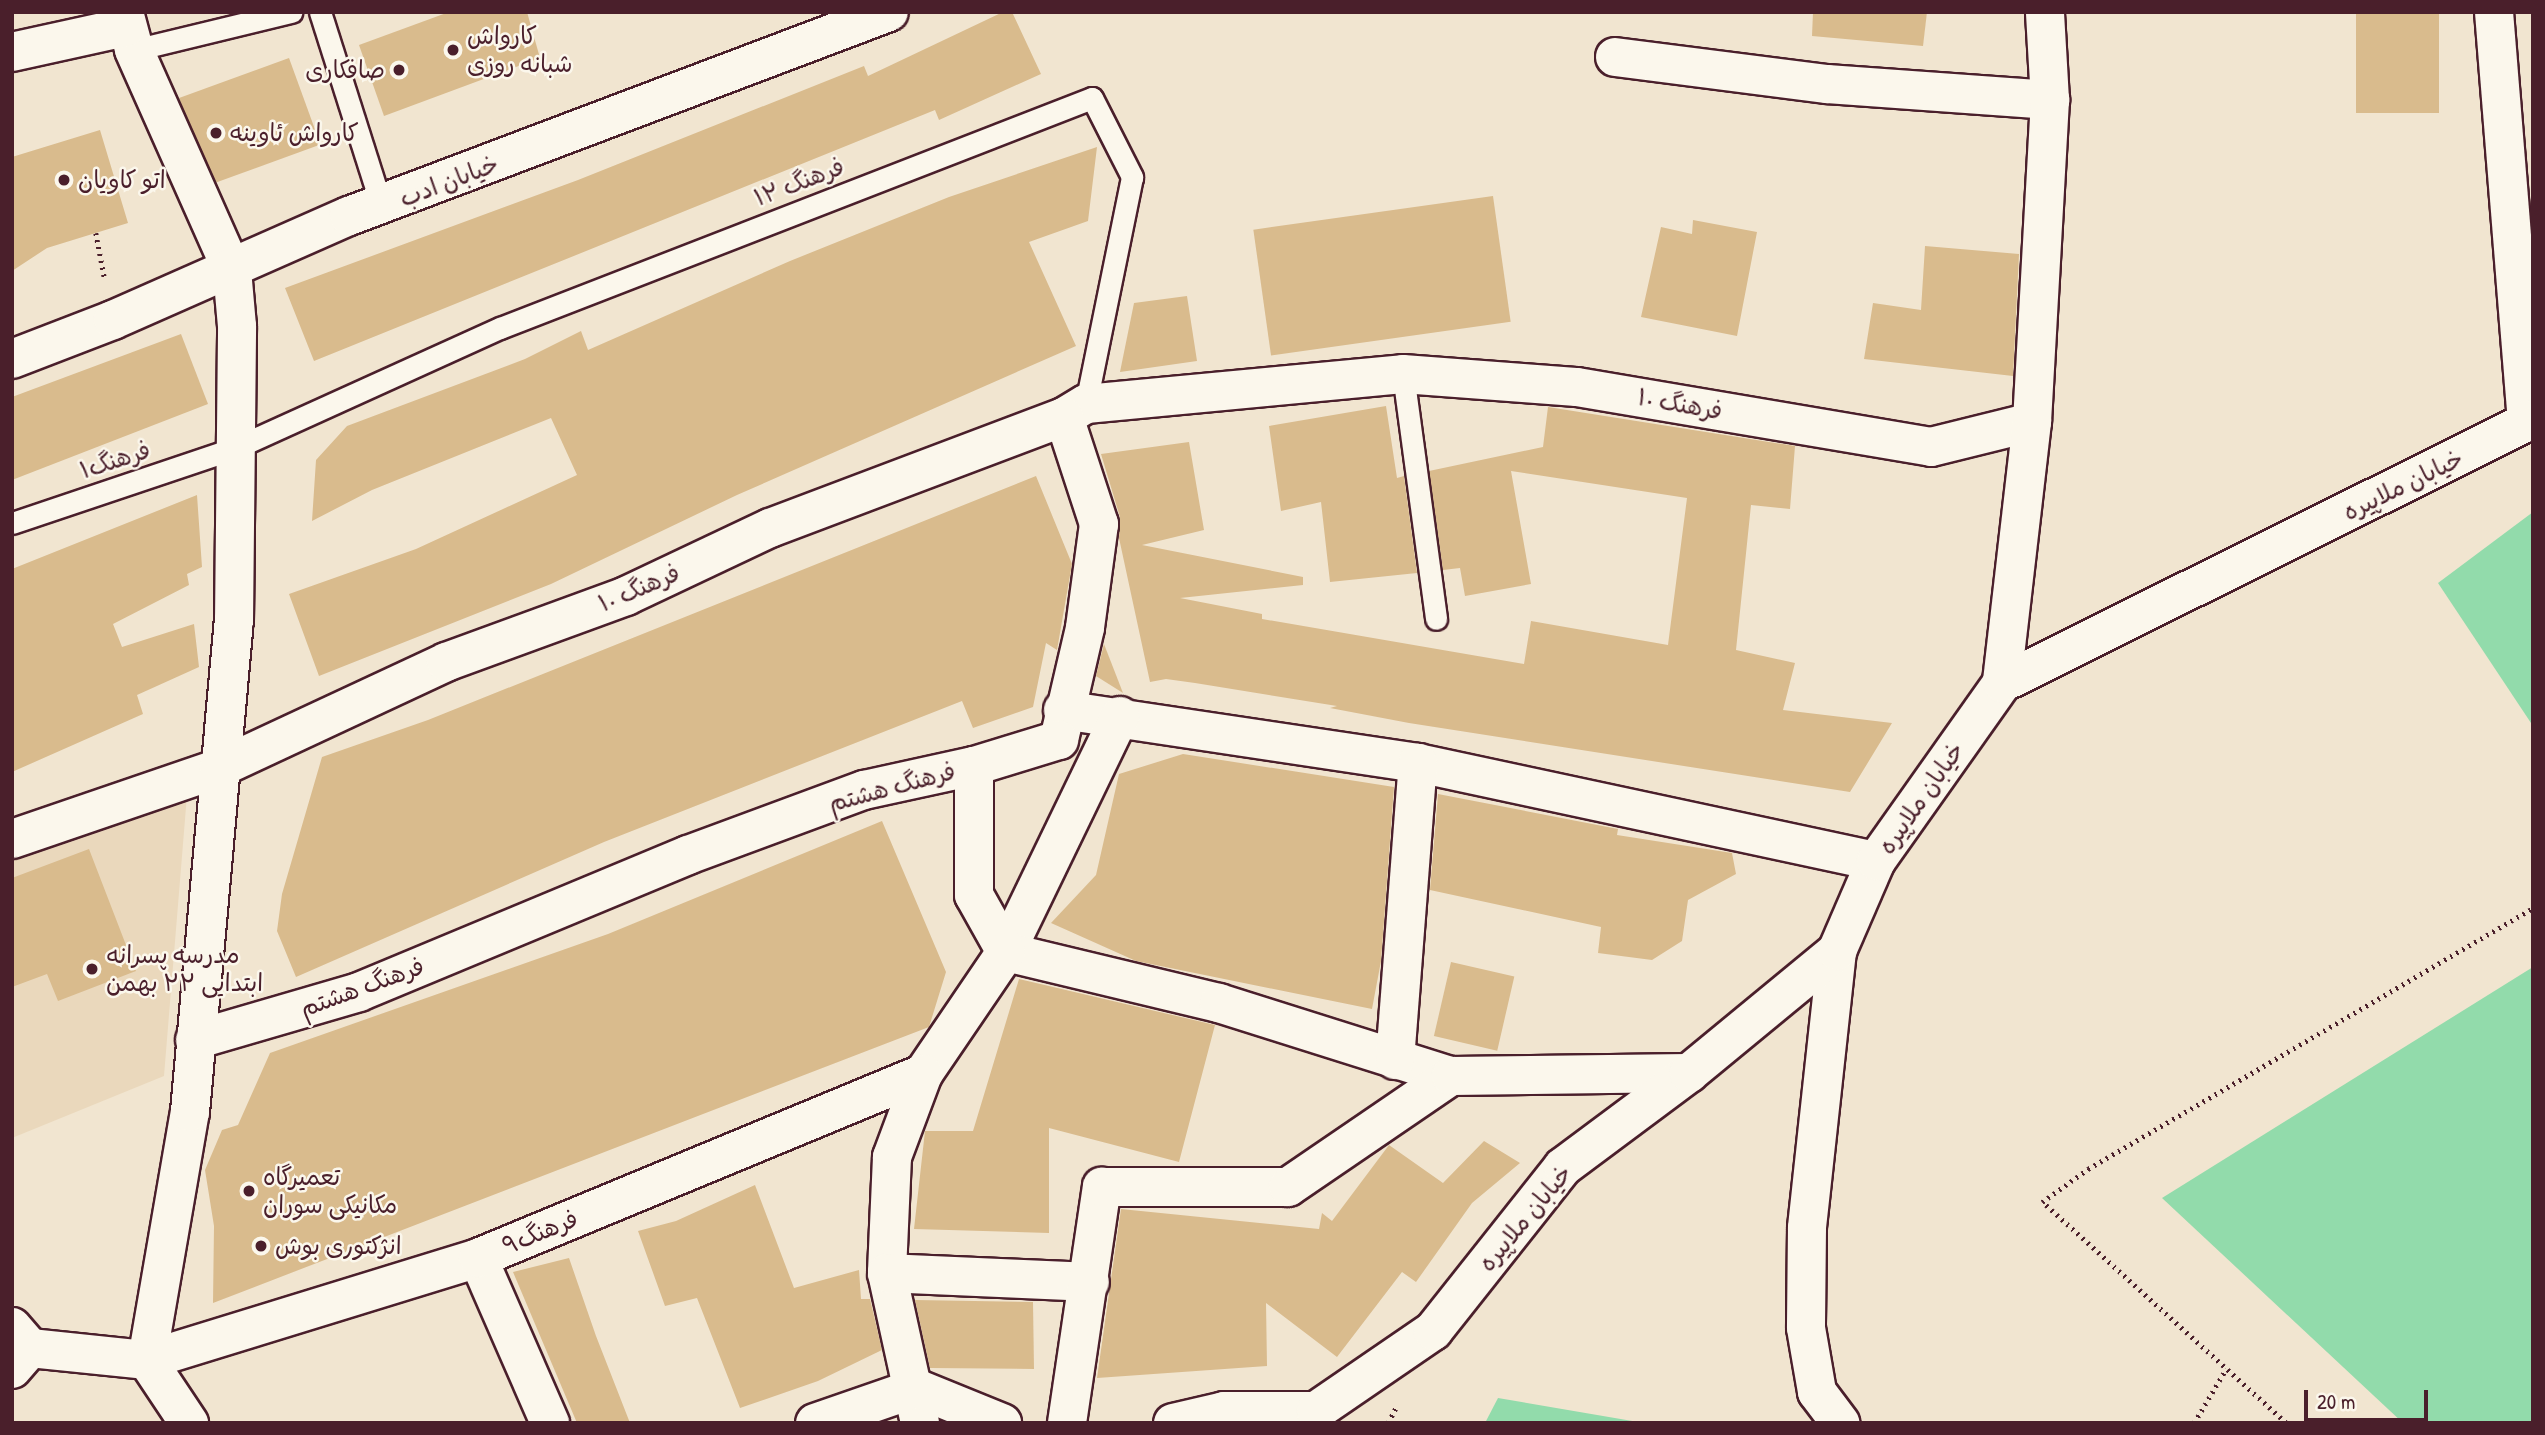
<!DOCTYPE html>
<meta charset="utf-8">
<style>
body{margin:0}
#map{position:relative;width:2545px;height:1435px;overflow:hidden;background:#f1e5d0;font-family:"Patrick Hand","Playpen Sans Arabic",sans-serif}
div>[style]{position:absolute}
.built>*{inset:0;background:#ead8bc}
.green>*{inset:0;background:#92dbab}
.building>*{inset:0;background:#d9bb8d;transform-origin:0 0}
.path>*{height:4.5px;margin-top:-2.25px;transform-origin:0;background:repeating-linear-gradient(90deg,#4a1f2b 0 2px,transparent 0 7px)}
.roads{filter:drop-shadow(2px 0 #4a1f2b) drop-shadow(-2px 0 #4a1f2b) drop-shadow(0 2px #4a1f2b) drop-shadow(0 -2px #4a1f2b)}
.service>*{height:21px;margin:-10.5px;padding:0 10.5px;transform-origin:10.5px;border-radius:10.5px;background:#fbf7ec}
.minor>*{height:38px;margin:-19px;padding:0 19px;transform-origin:19px;border-radius:19px;background:#fbf7ec}
.tertiary>*{height:38px;margin:-19px;padding:0 19px;transform-origin:19px;border-radius:19px;background:#fbf7ec}
.dots>*{width:19px;height:19px;translate:-50% -50%;box-sizing:border-box;border:4px solid #fbf7ec;border-radius:50%}
span{translate:-50% -50%;white-space:nowrap;text-align:center;line-height:1.15;-webkit-text-stroke:5px #fbf7ec;paint-order:stroke}
.poi-label{font-size:24px;color:#4a1f2b}
.left{translate:0 -50%;text-align:left}
.right{translate:-100% -50%;text-align:right}
.street-label{font-size:24px;color:#4a1f2b}
.frame{position:absolute;inset:0;border:14px solid #4a1f2b;pointer-events:none}
.scale{position:absolute;left:2304px;top:1390px;width:124px;height:32px;box-sizing:border-box;border:4px solid #4a1f2b;border-top:0;padding-left:9px;font-size:21px;line-height:24px;white-space:nowrap;color:#4a1f2b;-webkit-text-stroke:5px #fbf7ec;paint-order:stroke}
</style>
<div id="map">
<div class="built">
<i style="clip-path:polygon(187px 795px,164px 1076px,12px 1138px,12px 861px)"></i>
</div>
<div class="green">
<i style="clip-path:polygon(2533px 512px,2533px 726px,2438px 583px)"></i>
<i style="clip-path:polygon(2533px 967px,2533px 1423px,2403px 1423px,2162px 1198px)"></i>
<i style="clip-path:polygon(1498px 1398px,1644px 1423px,1485px 1423px)"></i>
</div>
<div class="building">
<i style="clip-path:polygon(449px 12px,527px 12px,540px 58px,384px 116px,359px 45px)"></i>
<i style="clip-path:polygon(1003px 12px,1012px 12px,1041px 74px,939px 120px,935px 110px,314px 361px,285px 288px,578px 180px,864px 66px,868px 76px)"></i>
<i style="clip-path:polygon(1813px 12px,1927px 12px,1923px 46px,1812px 36px)"></i>
<i style="left:2356px;top:12px;width:83px;height:101px"></i>
<i style="left:289px;top:58px;width:92px;height:117px;rotate:70deg"></i>
<i style="clip-path:polygon(100px 130px,128px 223px,47px 248px,12px 271px,12px 157px)"></i>
<i style="clip-path:polygon(1097px 147px,1088px 221px,1029px 242px,1076px 346px,737px 495px,551px 584px,319px 676px,289px 594px,416px 549px,577px 475px,551px 418px,372px 490px,312px 521px,316px 460px,347px 426px,525px 359px,581px 331px,588px 350px,790px 261px,949px 197px)"></i>
<i style="left:1493px;top:196px;width:127px;height:242px;rotate:82deg"></i>
<i style="clip-path:polygon(1693px 220px,1757px 232px,1737px 336px,1641px 317px,1661px 227px,1692px 234px)"></i>
<i style="clip-path:polygon(1925px 246px,2019px 254px,2013px 376px,1864px 359px,1873px 303px,1921px 310px)"></i>
<i style="clip-path:polygon(1187px 296px,1197px 361px,1120px 372px,1134px 303px)"></i>
<i style="clip-path:polygon(181px 334px,208px 404px,12px 480px,12px 397px)"></i>
<i style="clip-path:polygon(1386px 406px,1397px 478px,1404px 476px,1417px 573px,1330px 582px,1321px 502px,1281px 511px,1269px 426px)"></i>
<i style="clip-path:polygon(1548px 407px,1795px 446px,1790px 509px,1751px 505px,1736px 650px,1795px 663px,1783px 710px,1892px 723px,1850px 792px,1409px 723px,1330px 708px,1337px 706px,1195px 683px,1166px 679px,1150px 682px,1119px 538px,1120px 517px,1101px 454px,1189px 442px,1204px 530px,1142px 545px,1303px 577px,1303px 585px,1180px 598px,1262px 614px,1262px 619px,1524px 664px,1531px 621px,1668px 645px,1687px 498px,1511px 471px,1531px 584px,1465px 596px,1460px 568px,1443px 570px,1429px 471px,1543px 447px)"></i>
<i style="clip-path:polygon(1036px 476px,1072px 564px,1057px 650px,1046px 643px,1033px 707px,973px 728px,962px 701px,604px 842px,296px 977px,277px 931px,282px 894px,322px 757px,428px 720px)"></i>
<i style="clip-path:polygon(197px 495px,202px 567px,187px 574px,189px 585px,113px 624px,122px 647px,194px 624px,199px 667px,137px 695px,143px 714px,12px 772px,12px 569px)"></i>
<i style="clip-path:polygon(1104px 644px,1123px 693px,1096px 676px)"></i>
<i style="clip-path:polygon(1183px 754px,1394px 787px,1381px 961px,1372px 1009px,1136px 961px,1051px 923px,1096px 875px,1119px 774px)"></i>
<i style="clip-path:polygon(1438px 794px,1618px 829px,1617px 835px,1732px 853px,1736px 874px,1688px 900px,1682px 941px,1652px 960px,1598px 953px,1601px 927px,1430px 890px)"></i>
<i style="clip-path:polygon(882px 821px,946px 972px,929px 1027px,213px 1303px,214px 1226px,205px 1170px,222px 1130px,238px 1125px,270px 1053px,608px 934px)"></i>
<i style="clip-path:polygon(89px 849px,136px 971px,58px 1001px,47px 974px,12px 987px,12px 878px)"></i>
<i style="left:1451px;top:962px;width:65px;height:76px;rotate:13deg"></i>
<i style="clip-path:polygon(1019px 979px,1215px 1025px,1179px 1162px,1049px 1128px,1049px 1233px,914px 1229px,925px 1131px,973px 1131px)"></i>
<i style="clip-path:polygon(1484px 1141px,1520px 1163px,1472px 1203px,1416px 1282px,1402px 1272px,1337px 1357px,1266px 1303px,1267px 1366px,1097px 1378px,1121px 1209px,1319px 1229px,1322px 1213px,1332px 1221px,1389px 1145px,1443px 1183px)"></i>
<i style="clip-path:polygon(755px 1185px,794px 1288px,859px 1270px,861px 1299px,870px 1299px,882px 1350px,818px 1381px,740px 1408px,697px 1298px,665px 1306px,638px 1231px,676px 1221px)"></i>
<i style="clip-path:polygon(569px 1258px,596px 1336px,630px 1423px,577px 1423px,513px 1272px)"></i>
<i style="clip-path:polygon(915px 1300px,1033px 1302px,1034px 1369px,930px 1368px)"></i>
</div>
<div class="path">
<i style="left:96px;top:233px;width:48px;rotate:79.2deg"></i>
<i style="left:1388px;top:1423px;width:18px;rotate:-63deg"></i>
<i style="left:2194px;top:1423px;width:63px;rotate:-59.3deg"></i>
<i style="left:2286px;top:1423px;width:329px;rotate:-137.8deg"></i>
<i style="left:2042px;top:1202px;width:57px;rotate:-35.7deg"></i>
<i style="left:2088px;top:1169px;width:516px;rotate:-30.39deg"></i>
</div>
<div class="roads">
<div class="service">
<i style="left:320px;top:12px;width:205px;rotate:72.4deg"></i>
<i style="left:134px;top:50px;width:162px;rotate:-13.6deg"></i>
<i style="left:1403px;top:374px;width:247px;rotate:82.3deg"></i>
<i style="left:12px;top:523px;width:235px;rotate:-18.6deg"></i>
<i style="left:235px;top:448px;width:291px;rotate:-24.4deg"></i>
<i style="left:500px;top:328px;width:635px;rotate:-21.23deg"></i>
<i style="left:1092px;top:98px;width:89px;rotate:63.1deg"></i>
<i style="left:1132px;top:177px;width:232px;rotate:101.5deg"></i>
</div>
<div class="minor">
<i style="left:124px;top:12px;width:39px;rotate:75deg"></i>
<i style="left:134px;top:50px;width:241px;rotate:66deg"></i>
<i style="left:2494px;top:12px;width:412px;rotate:85.4deg"></i>
<i style="left:12px;top:52px;width:117px;rotate:-12.4deg"></i>
<i style="left:1615px;top:57px;width:214px;rotate:7.3deg"></i>
<i style="left:1827px;top:84px;width:224px;rotate:4.1deg"></i>
<i style="left:1064px;top:417px;width:26px;rotate:-31deg"></i>
<i style="left:1086px;top:404px;width:318px;rotate:-5.4deg"></i>
<i style="left:1403px;top:374px;width:174px;rotate:4.3deg"></i>
<i style="left:1577px;top:387px;width:359px;rotate:9.6deg"></i>
<i style="left:1931px;top:447px;width:104px;rotate:-13.9deg"></i>
<i style="left:2032px;top:422px;width:263px;rotate:96.6deg"></i>
<i style="left:2032px;top:422px;width:323px;rotate:-86.8deg"></i>
<i style="left:2050px;top:100px;width:88px;rotate:-93.3deg"></i>
<i style="left:1063px;top:710px;width:359px;rotate:8.5deg"></i>
<i style="left:1418px;top:763px;width:468px;rotate:12.1deg"></i>
<i style="left:1120px;top:716px;width:262px;rotate:115.8deg"></i>
<i style="left:1006px;top:952px;width:219px;rotate:13.5deg"></i>
<i style="left:1219px;top:1003px;width:243px;rotate:17.5deg"></i>
<i style="left:12px;top:839px;width:219px;rotate:-18.9deg"></i>
<i style="left:219px;top:768px;width:251px;rotate:-25deg"></i>
<i style="left:446px;top:662px;width:192px;rotate:-20.1deg"></i>
<i style="left:626px;top:596px;width:159px;rotate:-25.3deg"></i>
<i style="left:770px;top:528px;width:314px;rotate:-20.7deg"></i>
<i style="left:1064px;top:417px;width:113px;rotate:71.9deg"></i>
<i style="left:1099px;top:524px;width:105px;rotate:97.7deg"></i>
<i style="left:1085px;top:628px;width:115px;rotate:103.1deg"></i>
<i style="left:1059px;top:740px;width:89px;rotate:163deg"></i>
<i style="left:1837px;top:951px;width:279px;rotate:96.2deg"></i>
<i style="left:1807px;top:1228px;width:100px;rotate:90.6deg"></i>
<i style="left:1806px;top:1328px;width:65px;rotate:80.2deg"></i>
<i style="left:1817px;top:1392px;width:39px;rotate:53deg"></i>
<i style="left:195px;top:1040px;width:171px;rotate:-16.3deg"></i>
<i style="left:359px;top:992px;width:356px;rotate:-22.6deg"></i>
<i style="left:688px;top:855px;width:188px;rotate:-20.3deg"></i>
<i style="left:864px;top:790px;width:113px;rotate:-12.3deg"></i>
<i style="left:974px;top:766px;width:129px;rotate:90deg"></i>
<i style="left:974px;top:895px;width:65px;rotate:60.7deg"></i>
<i style="left:1006px;top:952px;width:148px;rotate:124.2deg"></i>
<i style="left:923px;top:1074px;width:89px;rotate:110.5deg"></i>
<i style="left:892px;top:1157px;width:116px;rotate:92.5deg"></i>
<i style="left:887px;top:1273px;width:154px;rotate:77.6deg"></i>
<i style="left:1395px;top:1060px;width:298px;rotate:-85.6deg"></i>
<i style="left:478px;top:1258px;width:180px;rotate:66.4deg"></i>
<i style="left:887px;top:1273px;width:203px;rotate:2.5deg"></i>
<i style="left:147px;top:1360px;width:346px;rotate:-17.1deg"></i>
<i style="left:478px;top:1258px;width:482px;rotate:-22.5deg"></i>
<i style="left:12px;top:1369px;width:28px;rotate:-49deg"></i>
<i style="left:815px;top:1423px;width:107px;rotate:-19.1deg"></i>
<i style="left:916px;top:1388px;width:93px;rotate:22.1deg"></i>
<i style="left:1067px;top:1423px;width:239px;rotate:-81.6deg"></i>
<i style="left:1102px;top:1187px;width:186px"></i>
<i style="left:1288px;top:1187px;width:197px;rotate:-34.3deg"></i>
<i style="left:1451px;top:1076px;width:238px;rotate:-0.7deg"></i>
<i style="left:1173px;top:1423px;width:52px;rotate:-13.2deg"></i>
<i style="left:1224px;top:1411px;width:92px"></i>
<i style="left:1316px;top:1411px;width:142px;rotate:-34.4deg"></i>
<i style="left:1433px;top:1331px;width:209px;rotate:-51.6deg"></i>
<i style="left:1563px;top:1167px;width:157px;rotate:-36.7deg"></i>
<i style="left:1689px;top:1073px;width:192px;rotate:-39.5deg"></i>
<i style="left:1837px;top:951px;width:98px;rotate:-66.6deg"></i>
<i style="left:1876px;top:861px;width:218px;rotate:-54.7deg"></i>
<i style="left:2002px;top:683px;width:593px;rotate:-26.44deg"></i>
</div>
<div class="tertiary">
<i style="left:12px;top:359px;width:108px;rotate:-21.1deg"></i>
<i style="left:113px;top:320px;width:258px;rotate:-23.8deg"></i>
<i style="left:349px;top:216px;width:577px;rotate:-20.7deg"></i>
<i style="left:12px;top:1327px;width:28px;rotate:49deg"></i>
<i style="left:30px;top:1348px;width:118px;rotate:5.9deg"></i>
<i style="left:147px;top:1360px;width:252px;rotate:-80.2deg"></i>
<i style="left:190px;top:1112px;width:493px;rotate:-84.9deg"></i>
<i style="left:234px;top:621px;width:295px;rotate:-89.4deg"></i>
<i style="left:237px;top:326px;width:56px;rotate:-95.1deg"></i>
<i style="left:147px;top:1360px;width:76px;rotate:56.3deg"></i>
</div>
</div>
<div class="dots">
<i style="left:453px;top:50px;background:#4a1f2b"></i>
<i style="left:399px;top:70px;background:#4a1f2b"></i>
<i style="left:216px;top:133px;background:#4a1f2b"></i>
<i style="left:64px;top:180px;background:#4a1f2b"></i>
<i style="left:92px;top:969px;background:#4a1f2b"></i>
<i style="left:249px;top:1191px;background:#4a1f2b"></i>
<i style="left:261px;top:1246px;background:#4a1f2b"></i>
</div>
<div class="poi-label">
<span class="left" style="left:467px;top:50px">کارواش<br>شبانه روزی</span>
<span class="right" style="left:385px;top:70px">صافکاری</span>
<span class="left" style="left:230px;top:133px">کارواش ئاوینه</span>
<span class="left" style="left:78px;top:180px">اتو کاویان</span>
<span class="left" style="left:106px;top:969px">مدرسه پسرانه<br>ابتدایی ۲۲ بهمن</span>
<span class="left" style="left:263px;top:1191px">تعمیرگاه<br>مکانیکی سوران</span>
<span class="left" style="left:275px;top:1246px">انژکتوری بوش</span>
</div>
<div class="street-label">
<span style="left:449px;top:181px;rotate:-21deg">خیابان ادب</span>
<span style="left:799px;top:182px;rotate:-21deg">فرهنگ ۱۲</span>
<span style="left:1680px;top:404px;rotate:10deg">فرهنگ ۱۰</span>
<span style="left:115px;top:460px;rotate:-18deg">فرهنگ۱</span>
<span style="left:2403px;top:485px;rotate:-26deg">خیابان ملاپیره</span>
<span style="left:639px;top:588px;rotate:-23deg">فرهنگ ۱۰</span>
<span style="left:892px;top:787px;rotate:-15deg">فرهنگ هشتم</span>
<span style="left:1921px;top:798px;rotate:-55deg">خیابان ملاپیره</span>
<span style="left:362px;top:987px;rotate:-20deg">فرهنگ هشتم</span>
<span style="left:1525px;top:1218px;rotate:-50deg">خیابان ملاپیره</span>
<span style="left:540px;top:1232px;rotate:-22deg">فرهنگ۹</span>
</div>
<div class="frame"></div>
<div class="scale">20 m</div>
</div>
